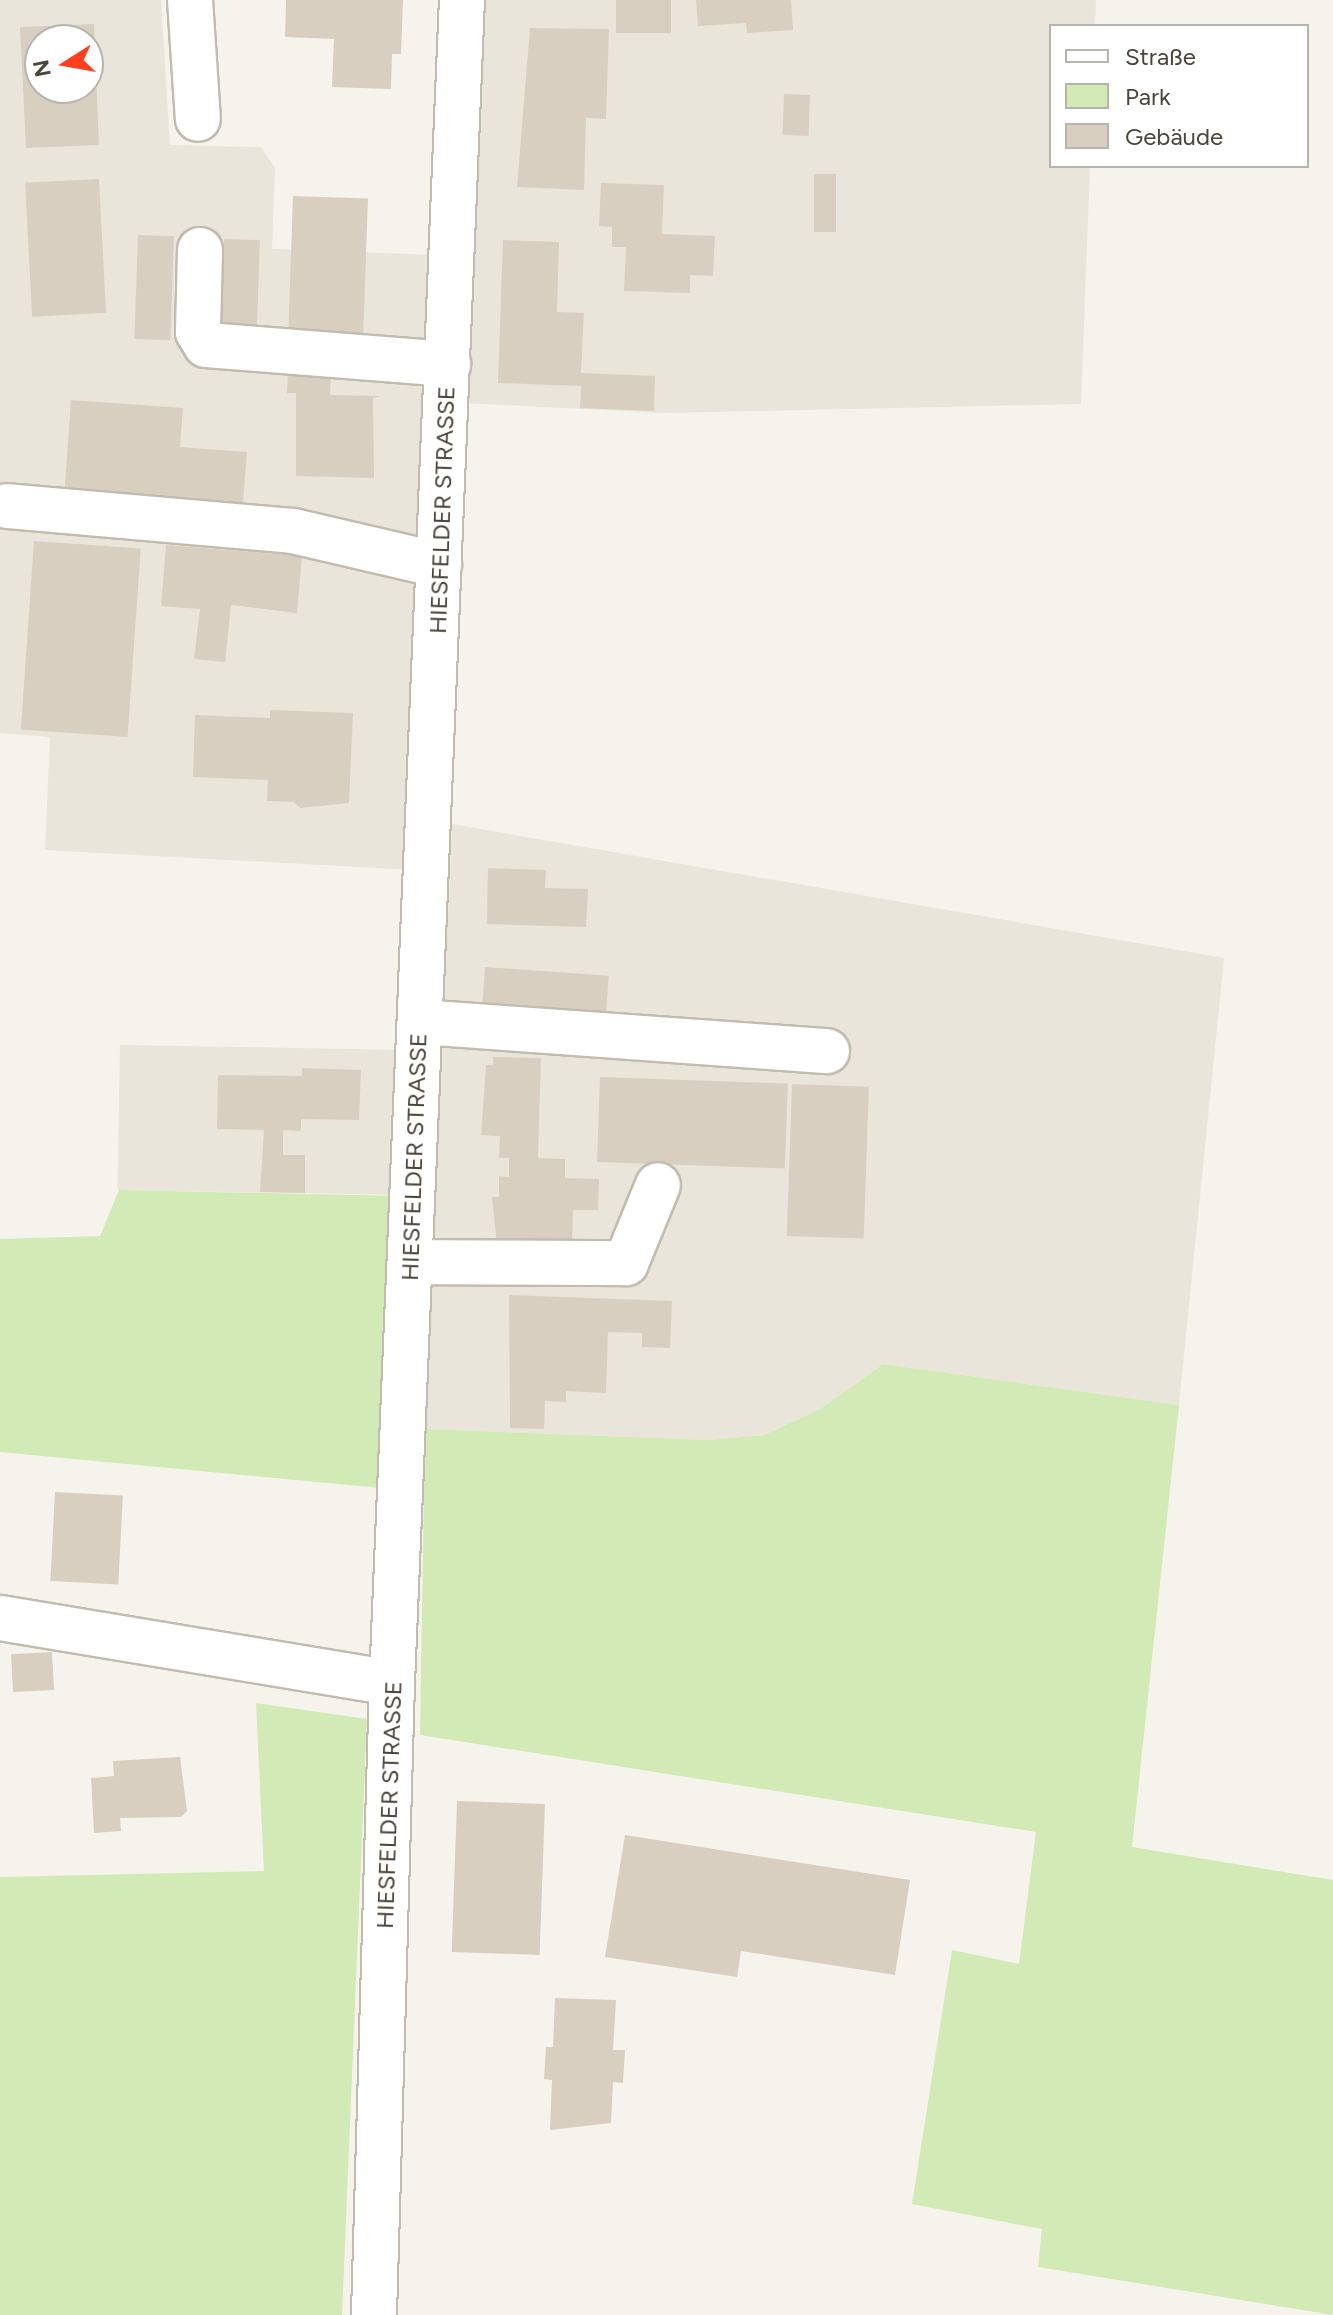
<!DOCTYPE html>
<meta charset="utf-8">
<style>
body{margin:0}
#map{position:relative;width:1333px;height:2315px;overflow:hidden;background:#f6f3ec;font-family:Figtree,sans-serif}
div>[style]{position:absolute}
.residential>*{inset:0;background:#eae5da;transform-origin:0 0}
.green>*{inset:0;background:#d2eab5}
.building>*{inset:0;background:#d8cfc1;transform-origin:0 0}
.roads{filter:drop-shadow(2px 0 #c2bbae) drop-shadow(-2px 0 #c2bbae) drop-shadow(0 2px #c2bbae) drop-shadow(0 -2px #c2bbae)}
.minor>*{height:44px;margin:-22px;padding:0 22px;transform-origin:22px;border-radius:22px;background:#fff}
span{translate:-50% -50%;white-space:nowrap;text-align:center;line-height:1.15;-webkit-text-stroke:7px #fff;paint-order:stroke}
.street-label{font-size:24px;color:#4b4439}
.legend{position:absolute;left:1049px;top:24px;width:260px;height:144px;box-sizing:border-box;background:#fff;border:2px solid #b7b4b0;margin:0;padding:10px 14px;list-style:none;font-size:24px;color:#4b4439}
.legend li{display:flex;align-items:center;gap:16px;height:40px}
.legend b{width:40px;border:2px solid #b7b4b0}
.north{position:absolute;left:24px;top:24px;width:80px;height:80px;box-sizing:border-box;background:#fff;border:2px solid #b7b4b0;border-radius:50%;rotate:259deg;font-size:22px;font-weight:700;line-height:32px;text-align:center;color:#4b4439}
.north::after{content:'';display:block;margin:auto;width:28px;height:36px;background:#fc3f1d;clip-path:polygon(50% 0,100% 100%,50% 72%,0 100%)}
</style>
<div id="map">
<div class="residential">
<i style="clip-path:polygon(evenodd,0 0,161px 0,170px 145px,261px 147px,275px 168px,272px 249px,437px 255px,413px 870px,45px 850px,50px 737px,0 733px,0 0,40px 40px,88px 40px,88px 88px,40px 88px,40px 40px)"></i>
<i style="clip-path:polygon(478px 0,1096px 0,1095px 26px,1051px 26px,1051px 166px,1090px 166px,1081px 404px,665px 413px,462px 403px)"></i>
<i style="clip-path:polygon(452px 824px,1224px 958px,1179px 1405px,883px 1364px,820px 1409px,764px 1435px,709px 1440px,425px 1429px)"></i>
<i style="left:120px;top:1045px;width:287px;height:145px;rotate:1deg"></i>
</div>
<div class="green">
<i style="clip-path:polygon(119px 1190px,403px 1196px,380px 1488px,0 1452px,0 1239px,100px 1236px)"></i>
<i style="clip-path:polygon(883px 1364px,1179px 1405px,1132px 1847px,1333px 1880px,1333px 2315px,1038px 2267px,1042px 2229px,912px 2204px,952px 1950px,1019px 1964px,1036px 1832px,420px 1735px,425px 1429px,709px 1440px,764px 1435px,820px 1409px)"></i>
<i style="clip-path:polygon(256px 1703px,367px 1719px,342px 2315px,0 2315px,0 1877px,264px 1871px)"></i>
</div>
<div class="building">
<i style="clip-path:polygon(286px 0,403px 0,401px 54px,392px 54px,391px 89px,332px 87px,334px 39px,285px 37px)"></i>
<i style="left:616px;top:0;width:55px;height:33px"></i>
<i style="clip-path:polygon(696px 0,791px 0,793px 30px,747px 33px,746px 23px,698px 26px)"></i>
<i style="clip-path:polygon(evenodd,94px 24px,99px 145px,26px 148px,20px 27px,94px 24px,40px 40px,88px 40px,88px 88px,40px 88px,40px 40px)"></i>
<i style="clip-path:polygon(530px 28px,609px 29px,606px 119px,586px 118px,584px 190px,517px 187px)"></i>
<i style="left:784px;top:94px;width:26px;height:41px;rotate:2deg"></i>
<i style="left:814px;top:174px;width:22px;height:58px"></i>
<i style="left:99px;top:179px;width:134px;height:74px;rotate:87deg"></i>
<i style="clip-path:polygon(601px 183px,664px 185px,662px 234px,715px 236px,713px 276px,690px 275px,690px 293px,624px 291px,626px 247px,612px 247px,612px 227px,599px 226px)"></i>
<i style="left:293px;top:196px;width:75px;height:148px;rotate:2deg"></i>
<i style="left:138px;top:235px;width:36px;height:104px;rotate:2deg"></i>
<i style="left:224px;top:239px;width:36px;height:104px;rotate:2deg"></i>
<i style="clip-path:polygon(503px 240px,559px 242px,557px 312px,584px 313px,581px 373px,655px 376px,654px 411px,580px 408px,581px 386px,498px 383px)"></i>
<i style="clip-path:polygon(288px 371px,331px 372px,330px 395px,381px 396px,373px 398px,374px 478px,296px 476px,296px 393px,287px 393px)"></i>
<i style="clip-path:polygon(71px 400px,183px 408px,180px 447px,247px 452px,242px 513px,64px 500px)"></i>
<i style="left:34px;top:541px;width:107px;height:189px;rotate:4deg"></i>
<i style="clip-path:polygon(166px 545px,302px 556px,297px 613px,231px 605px,225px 662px,194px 659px,200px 609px,161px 606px)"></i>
<i style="clip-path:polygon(270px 710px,353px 713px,349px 803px,300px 808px,294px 802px,267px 801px,268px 780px,193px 777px,195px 715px,270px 718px)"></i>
<i style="clip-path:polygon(488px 868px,546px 870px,545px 888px,588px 889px,586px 927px,487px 924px)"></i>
<i style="left:485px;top:967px;width:124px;height:44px;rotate:4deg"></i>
<i style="clip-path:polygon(493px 1057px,541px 1058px,538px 1158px,565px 1159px,565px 1178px,599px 1179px,598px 1210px,573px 1210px,572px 1242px,497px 1245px,492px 1197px,499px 1197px,499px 1176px,509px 1177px,509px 1158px,499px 1158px,500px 1136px,481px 1135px,486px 1065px,493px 1065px)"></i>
<i style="clip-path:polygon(302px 1068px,361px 1070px,359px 1120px,301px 1119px,301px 1131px,283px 1130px,283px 1155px,305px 1155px,305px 1193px,260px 1192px,264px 1130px,217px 1129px,218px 1075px,302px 1076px)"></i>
<i style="left:600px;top:1077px;width:188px;height:85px;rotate:2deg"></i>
<i style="left:792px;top:1084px;width:77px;height:152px;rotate:2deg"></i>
<i style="clip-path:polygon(509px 1295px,672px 1301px,670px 1348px,642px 1347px,642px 1333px,608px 1332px,606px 1393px,566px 1391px,566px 1402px,545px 1401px,544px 1429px,510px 1428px)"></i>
<i style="left:55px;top:1492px;width:68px;height:89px;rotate:3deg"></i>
<i style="left:52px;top:1652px;width:38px;height:41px;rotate:87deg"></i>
<i style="clip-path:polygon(180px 1757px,187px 1811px,181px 1817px,120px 1818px,121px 1831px,94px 1833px,91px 1778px,114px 1776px,113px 1761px)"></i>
<i style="left:457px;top:1801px;width:88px;height:151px;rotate:2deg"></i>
<i style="clip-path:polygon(625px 1835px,910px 1880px,895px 1975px,741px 1951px,737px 1977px,605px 1957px)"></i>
<i style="clip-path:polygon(555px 1998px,616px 2000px,613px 2050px,625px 2050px,623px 2083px,613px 2082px,611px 2123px,550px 2130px,552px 2080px,544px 2079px,546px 2047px,553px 2047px)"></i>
</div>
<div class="roads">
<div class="minor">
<i style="left:190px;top:0;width:119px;rotate:86.2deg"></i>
<i style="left:200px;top:250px;width:82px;rotate:91.4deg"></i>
<i style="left:198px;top:332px;width:15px;rotate:58deg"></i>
<i style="left:206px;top:345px;width:243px;rotate:4.5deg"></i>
<i style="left:7px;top:506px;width:287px;rotate:5deg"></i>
<i style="left:293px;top:531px;width:150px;rotate:13.1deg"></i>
<i style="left:420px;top:1022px;width:408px;rotate:4.1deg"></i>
<i style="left:410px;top:1262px;width:216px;rotate:0.3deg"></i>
<i style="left:626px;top:1263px;width:84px;rotate:-67.7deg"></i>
<i style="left:0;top:1618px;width:397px;rotate:9.4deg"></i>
<i style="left:374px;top:2315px;width:632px;rotate:-88.37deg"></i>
<i style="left:392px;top:1683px;width:1684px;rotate:-87.62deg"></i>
</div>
</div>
<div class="street-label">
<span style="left:442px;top:510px;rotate:-88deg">HIESFELDER STRASSE</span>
<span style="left:414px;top:1157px;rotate:-88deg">HIESFELDER STRASSE</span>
<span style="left:389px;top:1805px;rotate:-88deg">HIESFELDER STRASSE</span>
</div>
<ul class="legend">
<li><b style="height:10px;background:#fff"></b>Straße</li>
<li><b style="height:22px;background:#d2eab5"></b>Park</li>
<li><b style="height:22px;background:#d8cfc1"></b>Gebäude</li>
</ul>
<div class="north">N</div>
</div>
